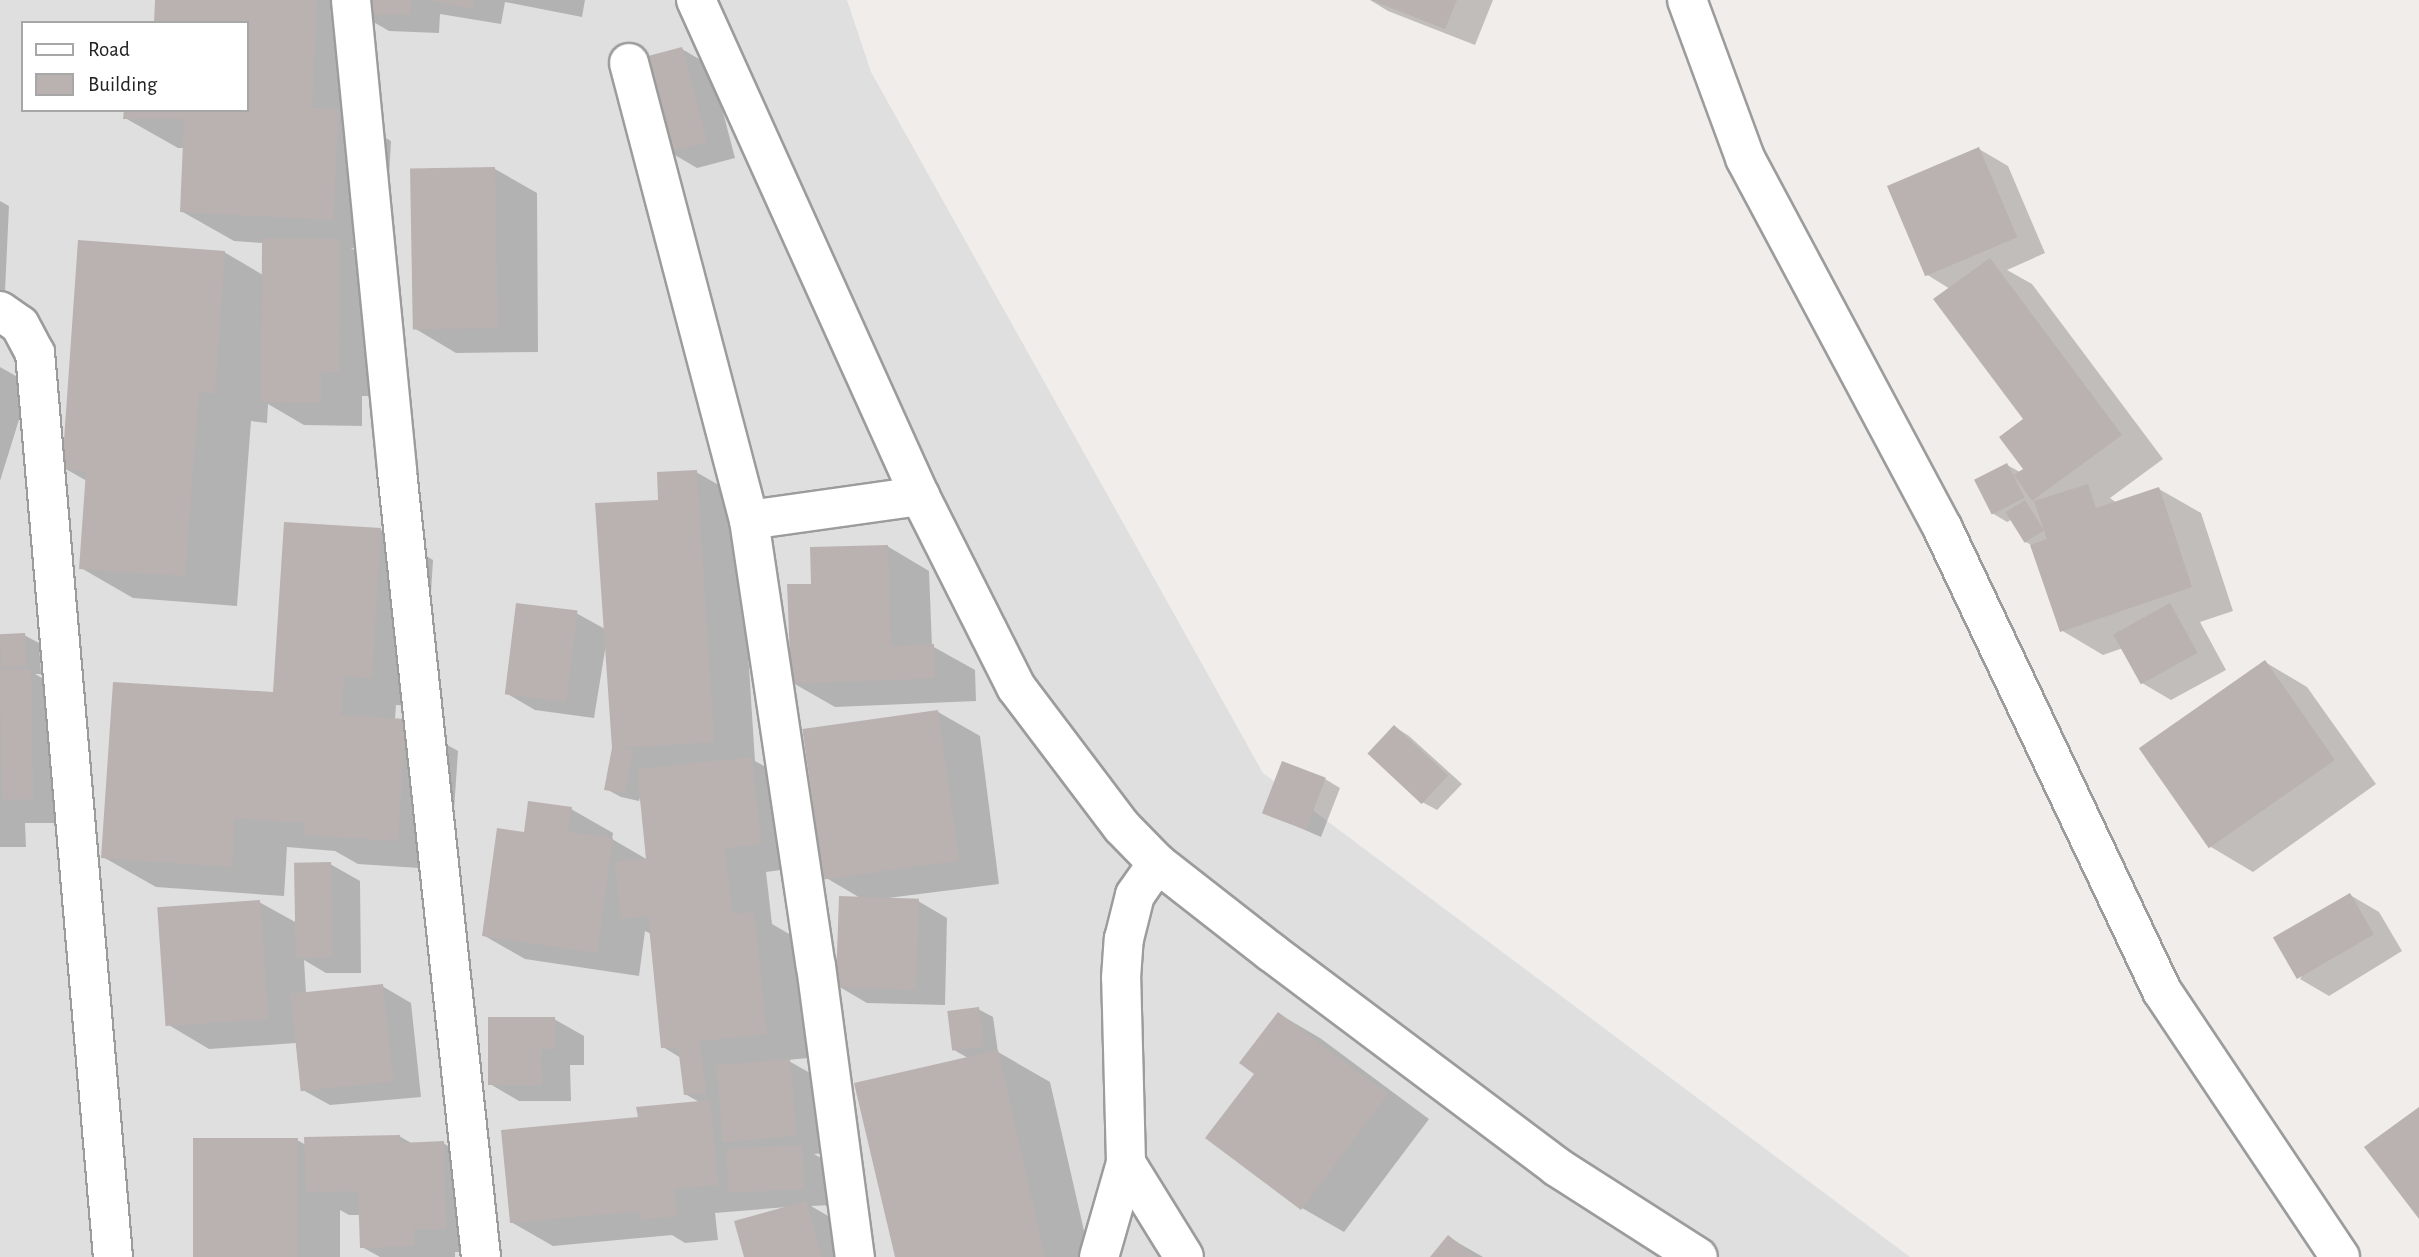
<!DOCTYPE html>
<style>
body{margin:0}
#map{position:relative;width:2419px;height:1257px;overflow:hidden;background:#f1edea;font-family:"Alegreya Sans",sans-serif}
div>[style]{position:absolute}
.residential>*{inset:0;background:#e0dfdf}
.shadow>*{inset:0;background:#0003}
.building>*{inset:0;background:#bab2b0;transform-origin:0 0}
.roads{filter:drop-shadow(2px 0 #9c9c9c) drop-shadow(-2px 0 #9c9c9c) drop-shadow(0 2px #9c9c9c) drop-shadow(0 -2px #9c9c9c)}
.minor>*{height:38px;margin:-19px;padding:0 19px;transform-origin:19px;border-radius:19px;background:#fff}
.tertiary>*{height:38px;margin:-19px;padding:0 19px;transform-origin:19px;border-radius:19px;background:#fff}
span{translate:-50% -50%;white-space:nowrap;text-align:center;line-height:1.15;-webkit-text-stroke:5px #fff;paint-order:stroke}
.legend{position:absolute;left:21px;top:21px;width:228px;height:91px;box-sizing:border-box;background:#fff;border:2px solid #a7a7a7;margin:0;padding:9px 12px;list-style:none;font-size:21px;color:#222}
.legend li{display:flex;align-items:center;gap:14px;height:35px}
.legend b{width:35px;border:2px solid #a7a7a7}
</style>
<div id="map">
<div class="residential">
<i style="clip-path:polygon(evenodd,0 0,847px 0,871px 72px,1263px 773px,1910px 1257px,0 1257px,0 0,23px 23px,247px 23px,247px 110px,23px 110px,23px 23px)"></i>
</div>
<div class="shadow">
<i style="clip-path:polygon(157px 0,585px 0,582px 17px,505px 2px,501px 24px,440px 14px,439px 33px,389px 31px,370px 20px,364px 125px,391px 141px,385px 250px,351px 248px,381px 265px,381px 396px,362px 396px,362px 426px,304px 425px,268px 404px,267px 423px,251px 421px,237px 606px,133px 598px,81px 568px,87px 481px,64px 468px,224px 252px,263px 275px,263px 243px,234px 241px,181px 211px,185px 148px,178px 148px,125px 118px,247px 110px,247px 23px)"></i>
<i style="clip-path:polygon(1370px 0,1493px 0,1475px 45px,1388px 11px)"></i>
<i style="clip-path:polygon(682px 49px,711px 66px,735px 158px,697px 168px,668px 151px)"></i>
<i style="clip-path:polygon(1979px 149px,2008px 166px,2045px 253px,2007px 270px,2032px 284px,2163px 459px,2110px 498px,2117px 503px,2159px 489px,2201px 513px,2233px 611px,2200px 622px,2226px 670px,2171px 700px,2142px 683px,2123px 648px,2103px 655px,2061px 630px,2033px 546px,2024px 541px,2011px 520px,2007px 522px,1992px 513px,2007px 465px,2020px 472px,2025px 469px,2025px 419px,1950px 289px,1926px 274px)"></i>
<i style="clip-path:polygon(495px 169px,537px 193px,538px 352px,456px 353px,414px 328px)"></i>
<i style="clip-path:polygon(0 201px,9px 206px,4px 312px,0 311px)"></i>
<i style="clip-path:polygon(0 367px,30px 384px,0 481px)"></i>
<i style="clip-path:polygon(696px 472px,738px 496px,755px 761px,794px 783px,803px 867px,766px 872px,772px 924px,796px 938px,808px 1058px,787px 1060px,819px 1078px,826px 1153px,814px 1154px,831px 1164px,832px 1205px,811px 1206px,835px 1220px,846px 1257px,746px 1257px,787px 1207px,715px 1213px,718px 1240px,685px 1243px,672px 1235px,553px 1246px,511px 1222px,640px 1119px,701px 1103px,685px 1094px,681px 1058px,663px 1047px,651px 934px,645px 931px,639px 976px,525px 959px,483px 935px,525px 834px,571px 809px,613px 833px,612px 839px,648px 860px,641px 794px,639px 801px,621px 797px,606px 789px,614px 748px,606px 644px,594px 718px,535px 710px,506px 693px,576px 613px,605px 629px,660px 501px)"></i>
<i style="clip-path:polygon(381px 530px,433px 560px,424px 707px,396px 705px,395px 720px,405px 721px,458px 751px,450px 870px,358px 864px,335px 851px,287px 847px,284px 896px,156px 887px,103px 857px,275px 694px)"></i>
<i style="clip-path:polygon(887px 546px,929px 571px,932px 646px,975px 670px,976px 701px,835px 707px,793px 683px,813px 585px)"></i>
<i style="clip-path:polygon(24px 635px,39px 643px,41px 674px,35px 674px,72px 695px,75px 823px,25px 823px,26px 847px,0 847px,0 636px)"></i>
<i style="clip-path:polygon(2265px 662px,2307px 687px,2376px 784px,2253px 872px,2211px 847px)"></i>
<i style="clip-path:polygon(938px 712px,980px 736px,999px 884px,888px 898px,918px 901px,947px 918px,945px 1005px,867px 1003px,838px 986px,862px 899px,823px 876px)"></i>
<i style="clip-path:polygon(1395px 727px,1409px 736px,1462px 784px,1437px 810px,1422px 802px)"></i>
<i style="clip-path:polygon(1325px 779px,1340px 788px,1321px 837px,1264px 812px)"></i>
<i style="clip-path:polygon(330px 864px,360px 881px,361px 973px,326px 973px,304px 960px,306px 993px,382px 986px,411px 1003px,421px 1097px,330px 1105px,301px 1089px,296px 1043px,209px 1049px,167px 1024px,259px 902px,297px 923px)"></i>
<i style="clip-path:polygon(2350px 895px,2379px 912px,2402px 951px,2329px 996px,2300px 979px)"></i>
<i style="clip-path:polygon(978px 1009px,993px 1017px,998px 1052px,1050px 1082px,1090px 1257px,896px 1257px,968px 1058px,954px 1050px)"></i>
<i style="clip-path:polygon(1279px 1014px,1320px 1038px,1429px 1119px,1344px 1232px,1302px 1208px,1256px 1074px)"></i>
<i style="clip-path:polygon(554px 1019px,584px 1036px,584px 1065px,570px 1065px,571px 1101px,519px 1101px,490px 1084px)"></i>
<i style="clip-path:polygon(399px 1136px,413px 1144px,443px 1143px,485px 1167px,487px 1252px,455px 1252px,455px 1257px,380px 1257px,362px 1247px,361px 1215px,349px 1215px,340px 1210px,340px 1257px,197px 1257px,297px 1140px,306px 1145px)"></i>
<i style="clip-path:polygon(1448px 1237px,1483px 1257px,1432px 1257px)"></i>
</div>
<div class="building">
<i style="clip-path:polygon(155px 0,317px 0,312px 108px,339px 109px,333px 220px,180px 212px,184px 119px,123px 119px,124px 110px,247px 110px,247px 23px,154px 23px)"></i>
<i style="left:358px;top:0;width:53px;height:15px"></i>
<i style="clip-path:polygon(430px 0,474px 0,472px 9px)"></i>
<i style="clip-path:polygon(1371px 0,1457px 0,1445px 29px)"></i>
<i style="left:682px;top:47px;width:98px;height:41px;rotate:75deg"></i>
<i style="left:1979px;top:147px;width:98px;height:100px;rotate:67deg"></i>
<i style="left:495px;top:167px;width:161px;height:85px;rotate:89deg"></i>
<i style="clip-path:polygon(262px 238px,340px 239px,339px 372px,321px 372px,321px 403px,261px 402px)"></i>
<i style="clip-path:polygon(78px 240px,225px 251px,215px 394px,199px 392px,185px 576px,79px 569px,86px 471px,62px 469px)"></i>
<i style="clip-path:polygon(1990px 258px,2122px 435px,2032px 501px,2014px 475px,2023px 469px,1999px 437px,2023px 419px,1933px 299px)"></i>
<i style="left:2007px;top:463px;width:39px;height:37px;rotate:63deg"></i>
<i style="clip-path:polygon(697px 470px,714px 742px,620px 748px,633px 750px,625px 793px,604px 790px,612px 748px,595px 503px,658px 500px,657px 472px)"></i>
<i style="clip-path:polygon(2088px 484px,2096px 508px,2159px 487px,2192px 587px,2060px 632px,2030px 545px,2047px 539px,2034px 501px)"></i>
<i style="left:2025px;top:500px;width:36px;height:23px;rotate:58deg"></i>
<i style="clip-path:polygon(284px 522px,381px 528px,372px 678px,344px 676px,341px 715px,406px 719px,398px 841px,304px 835px,305px 823px,235px 818px,232px 867px,101px 858px,113px 682px,273px 692px)"></i>
<i style="clip-path:polygon(888px 545px,891px 646px,934px 644px,935px 678px,791px 684px,787px 584px,811px 584px,810px 547px)"></i>
<i style="left:516px;top:603px;width:62px;height:92px;rotate:7deg"></i>
<i style="left:2170px;top:603px;width:57px;height:65px;rotate:61deg"></i>
<i style="left:25px;top:633px;width:33px;height:25px;rotate:87deg"></i>
<i style="left:2265px;top:660px;width:122px;height:154px;rotate:55deg"></i>
<i style="left:31px;top:669px;width:130px;height:31px;rotate:89deg"></i>
<i style="left:938px;top:710px;width:152px;height:137px;rotate:82deg"></i>
<i style="left:1394px;top:725px;width:74px;height:39px;rotate:43deg"></i>
<i style="clip-path:polygon(752px 757px,761px 844px,725px 848px,732px 914px,754px 912px,767px 1034px,700px 1041px,706px 1093px,684px 1095px,678px 1047px,661px 1048px,648px 916px,621px 919px,615px 862px,646px 859px,637px 769px)"></i>
<i style="left:1282px;top:761px;width:47px;height:56px;rotate:21deg"></i>
<i style="clip-path:polygon(528px 801px,572px 807px,568px 832px,613px 838px,597px 953px,482px 936px,497px 828px,524px 832px)"></i>
<i style="left:331px;top:862px;width:95px;height:37px;rotate:89deg"></i>
<i style="left:2350px;top:893px;width:48px;height:89px;rotate:60deg"></i>
<i style="left:839px;top:896px;width:80px;height:91px;rotate:2deg"></i>
<i style="left:260px;top:900px;width:119px;height:103px;rotate:86deg"></i>
<i style="left:383px;top:984px;width:98px;height:93px;rotate:84deg"></i>
<i style="left:979px;top:1007px;width:40px;height:32px;rotate:83deg"></i>
<i style="clip-path:polygon(1278px 1012px,1388px 1094px,1301px 1210px,1205px 1138px,1254px 1074px,1239px 1063px)"></i>
<i style="clip-path:polygon(488px 1017px,555px 1017px,555px 1049px,541px 1049px,542px 1085px,488px 1085px)"></i>
<i style="clip-path:polygon(998px 1050px,1045px 1257px,895px 1257px,854px 1083px)"></i>
<i style="left:790px;top:1059px;width:77px;height:74px;rotate:85deg"></i>
<i style="clip-path:polygon(710px 1100px,718px 1185px,674px 1189px,677px 1216px,641px 1220px,640px 1211px,510px 1223px,501px 1130px,638px 1117px,636px 1107px)"></i>
<i style="clip-path:polygon(2419px 1107px,2419px 1219px,2364px 1147px)"></i>
<i style="clip-path:polygon(400px 1135px,400px 1143px,444px 1141px,446px 1229px,414px 1229px,414px 1246px,360px 1248px,358px 1191px,306px 1192px,304px 1137px)"></i>
<i style="left:193px;top:1138px;width:105px;height:119px"></i>
<i style="left:802px;top:1145px;width:44px;height:76px;rotate:87deg"></i>
<i style="clip-path:polygon(806px 1201px,822px 1257px,744px 1257px,734px 1221px)"></i>
<i style="clip-path:polygon(1448px 1235px,1476px 1257px,1430px 1257px)"></i>
</div>
<div class="roads">
<div class="minor">
<i style="left:351px;top:0;width:473px;rotate:84.4deg"></i>
<i style="left:397px;top:471px;width:790px;rotate:83.9deg"></i>
<i style="left:1687px;top:0;width:168px;rotate:69.8deg"></i>
<i style="left:1745px;top:158px;width:421px;rotate:61.9deg"></i>
<i style="left:1943px;top:529px;width:511px;rotate:64.64deg"></i>
<i style="left:2162px;top:991px;width:320px;rotate:56.2deg"></i>
<i style="left:629px;top:63px;width:472px;rotate:75.3deg"></i>
<i style="left:749px;top:520px;width:451px;rotate:81.5deg"></i>
<i style="left:816px;top:966px;width:294px;rotate:82.4deg"></i>
<i style="left:0;top:311px;width:24px;rotate:35deg"></i>
<i style="left:20px;top:325px;width:32px;rotate:62deg"></i>
<i style="left:35px;top:353px;width:907px;rotate:85.07deg"></i>
<i style="left:749px;top:520px;width:173px;rotate:-8deg"></i>
<i style="left:1126px;top:1163px;width:110px;rotate:58.3deg"></i>
<i style="left:1099px;top:1257px;width:98px;rotate:-74deg"></i>
<i style="left:1126px;top:1163px;width:185px;rotate:-91.5deg"></i>
<i style="left:1121px;top:978px;width:39px;rotate:-86deg"></i>
<i style="left:1124px;top:939px;width:45px;rotate:-76deg"></i>
<i style="left:1135px;top:895px;width:39px;rotate:-55deg"></i>
</div>
<div class="tertiary">
<i style="left:696px;top:0;width:544px;rotate:65.7deg"></i>
<i style="left:920px;top:496px;width:214px;rotate:63.3deg"></i>
<i style="left:1016px;top:687px;width:176px;rotate:52.9deg"></i>
<i style="left:1122px;top:827px;width:50px;rotate:45.8deg"></i>
<i style="left:1157px;top:863px;width:145px;rotate:38deg"></i>
<i style="left:1271px;top:952px;width:358px;rotate:36.9deg"></i>
<i style="left:1557px;top:1167px;width:167px;rotate:32.6deg"></i>
</div>
</div>
<ul class="legend">
<li><b style="height:9px;background:#fff"></b>Road</li>
<li><b style="height:19px;background:#bab2b0"></b>Building</li>
</ul>
</div>
